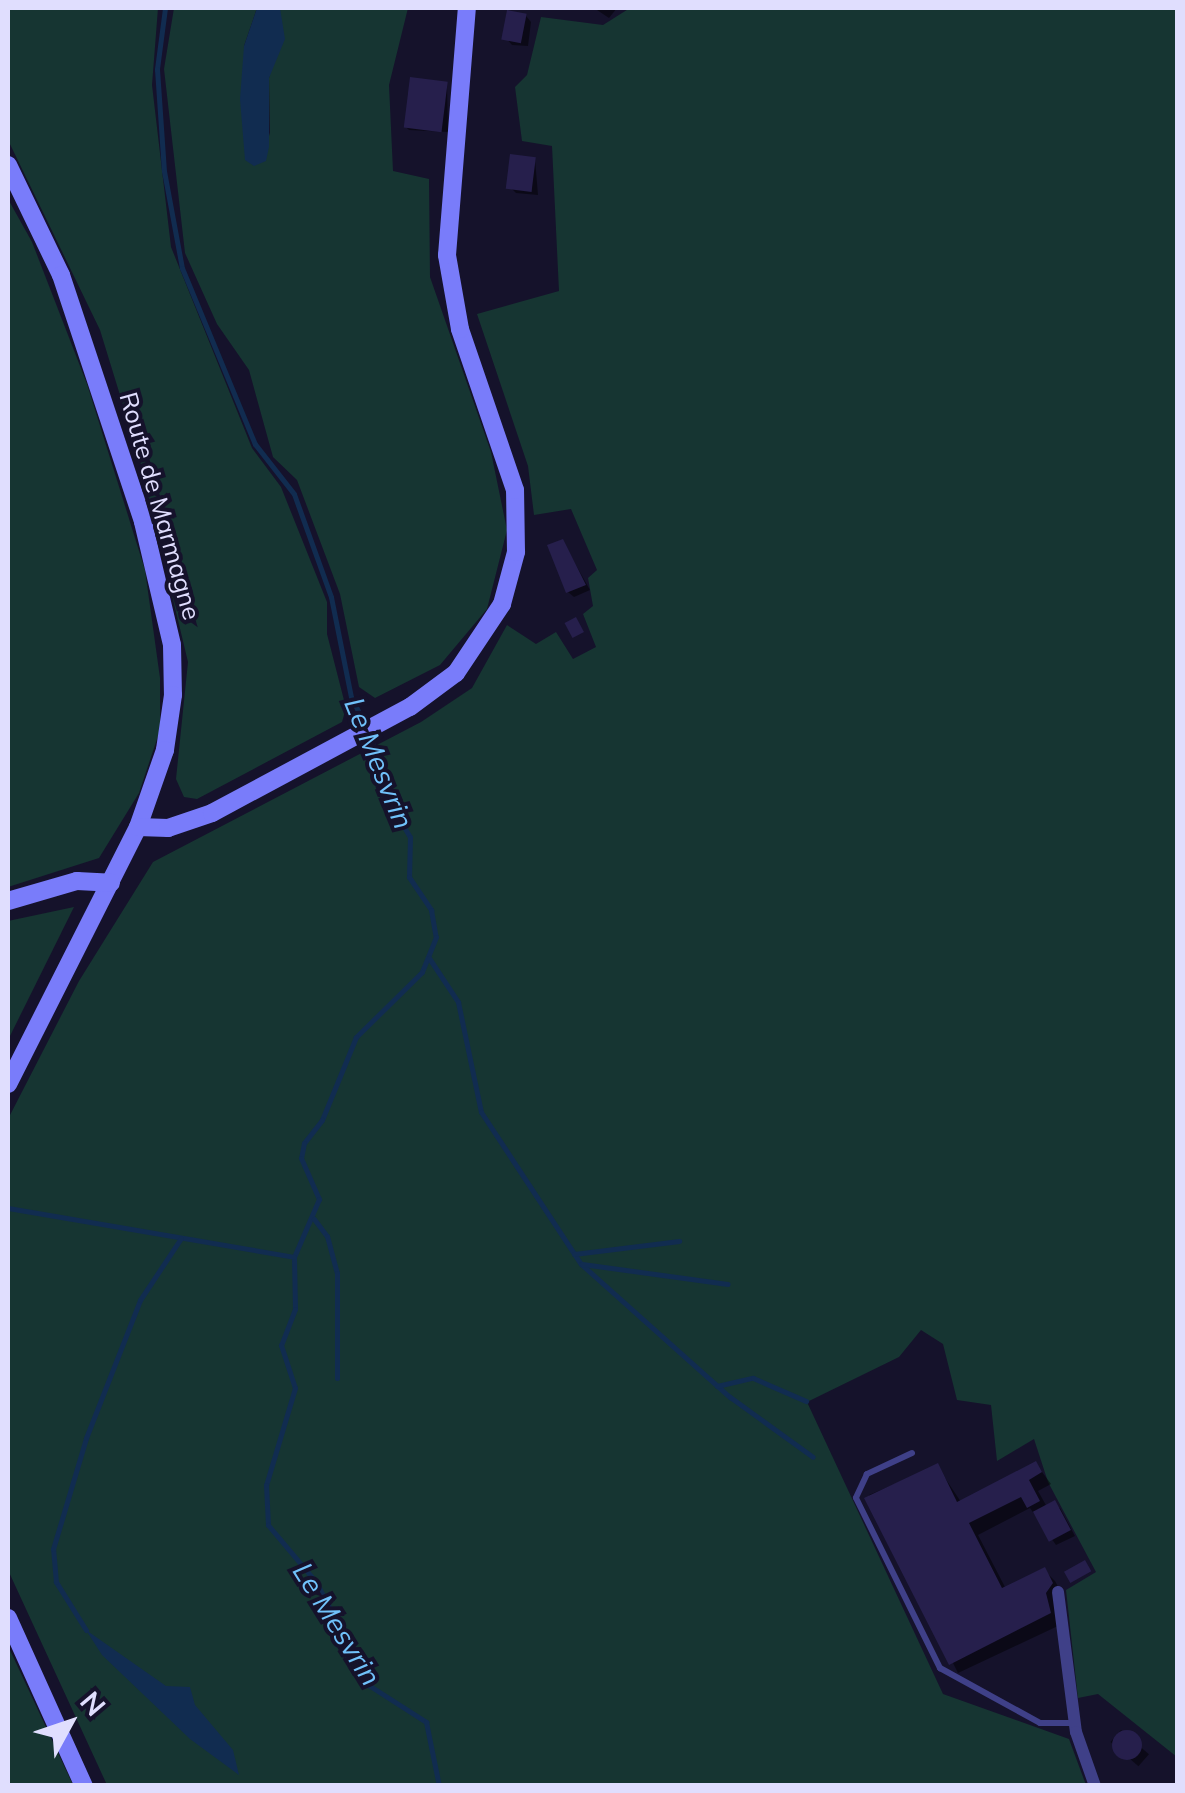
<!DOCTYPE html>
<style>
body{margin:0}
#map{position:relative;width:1185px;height:1793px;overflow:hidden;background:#15122b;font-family:Mulish,sans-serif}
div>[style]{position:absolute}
.green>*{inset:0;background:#163532}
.water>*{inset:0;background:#112c50}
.shadow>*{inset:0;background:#0007;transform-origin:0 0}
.stream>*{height:5px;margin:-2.5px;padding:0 2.5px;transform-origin:2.5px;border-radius:2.5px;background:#112c50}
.building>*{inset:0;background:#261f4c;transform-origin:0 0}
.round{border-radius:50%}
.service>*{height:6px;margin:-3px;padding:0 3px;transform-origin:3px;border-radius:3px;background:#3f4088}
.minor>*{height:12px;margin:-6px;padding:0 6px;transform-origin:6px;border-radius:6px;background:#3f4088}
.secondary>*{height:18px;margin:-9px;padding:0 9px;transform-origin:9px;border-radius:9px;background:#797cfa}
span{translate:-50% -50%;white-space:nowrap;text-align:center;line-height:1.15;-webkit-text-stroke:8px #15122b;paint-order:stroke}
.street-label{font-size:25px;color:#e0defe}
.water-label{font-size:28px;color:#70c1fa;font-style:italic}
.frame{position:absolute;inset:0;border:10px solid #e0defe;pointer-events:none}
.north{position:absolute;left:20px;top:1673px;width:100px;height:100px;-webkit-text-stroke:8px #15122b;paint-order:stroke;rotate:50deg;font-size:28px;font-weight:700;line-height:40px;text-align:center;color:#e0defe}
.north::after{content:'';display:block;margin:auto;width:35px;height:45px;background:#e0defe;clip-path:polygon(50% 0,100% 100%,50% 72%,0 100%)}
</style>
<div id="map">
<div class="green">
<i style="clip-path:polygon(8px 8px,158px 8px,152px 85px,171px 247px,252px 448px,281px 487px,327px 602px,327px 634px,346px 708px,342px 722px,197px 799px,184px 797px,176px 779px,188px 662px,139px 457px,100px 330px,8px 140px)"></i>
<i style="clip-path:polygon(174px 8px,257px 8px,244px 46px,270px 136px,269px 78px,280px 8px,408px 8px,389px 85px,393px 171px,429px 179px,430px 277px,491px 452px,507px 530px,487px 609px,440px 665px,375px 698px,359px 687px,340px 594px,297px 480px,273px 457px,249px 370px,217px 324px,185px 253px,164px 69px)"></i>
<i style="clip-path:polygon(630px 8px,1177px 8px,1177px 1757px,1098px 1694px,1078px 1698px,1066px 1590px,1096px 1572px,1048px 1482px,1034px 1439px,997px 1461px,991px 1405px,957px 1400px,943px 1344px,921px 1330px,899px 1357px,807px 1402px,943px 1694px,1069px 1739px,1086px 1785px,107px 1785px,8px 1570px,8px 1119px,79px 981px,153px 862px,421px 722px,472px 688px,507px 625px,536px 644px,556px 632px,573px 659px,596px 647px,583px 614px,593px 606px,588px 578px,597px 570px,571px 509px,534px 515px,528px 466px,477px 314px,559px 291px,552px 146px,522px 141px,515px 87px,527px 75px,541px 17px,603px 25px)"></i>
<i style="clip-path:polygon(8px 199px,32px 242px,87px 384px,145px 570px,160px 678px,160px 730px,139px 793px,99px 858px,8px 887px)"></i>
<i style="clip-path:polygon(74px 907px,8px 1040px,8px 921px)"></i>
<i style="clip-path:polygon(8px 1646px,17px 1665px,73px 1785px,8px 1785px)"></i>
</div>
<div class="water">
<i style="clip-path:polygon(257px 8px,280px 8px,285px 39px,269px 78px,269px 147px,266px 161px,254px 166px,245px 160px,240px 99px,244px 46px)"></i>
<i style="clip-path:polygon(86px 1630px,166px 1686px,190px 1687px,195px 1705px,233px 1750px,239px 1775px,190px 1739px,102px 1655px)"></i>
</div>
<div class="shadow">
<i style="clip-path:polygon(594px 8px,617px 8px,609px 18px)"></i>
<i style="clip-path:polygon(526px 16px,531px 22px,528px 46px,512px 45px,507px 39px)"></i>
<i style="clip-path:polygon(447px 84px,448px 132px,409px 130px,405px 126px)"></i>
<i style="clip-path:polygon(535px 159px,538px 195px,516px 193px,511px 188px)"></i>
<i style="clip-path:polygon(563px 542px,590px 590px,574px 597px,568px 592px)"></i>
<i style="clip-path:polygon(1036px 1464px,1051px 1484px,1038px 1491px,1047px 1507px,1060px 1508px,1075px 1536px,1056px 1545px,1030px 1508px,978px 1535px,1006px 1589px,1044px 1570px,1055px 1581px,1063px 1596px,1060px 1625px,958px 1673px,869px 1495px,937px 1466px,961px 1502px)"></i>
<i style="left:1121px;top:1730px;width:37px;height:16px;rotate:41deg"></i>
</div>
<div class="stream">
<i style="left:165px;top:8px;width:62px;rotate:97.5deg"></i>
<i style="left:157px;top:69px;width:102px;rotate:86.1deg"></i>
<i style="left:164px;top:171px;width:99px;rotate:79.5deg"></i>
<i style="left:182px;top:268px;width:191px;rotate:67.5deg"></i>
<i style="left:255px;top:444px;width:63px;rotate:52deg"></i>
<i style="left:294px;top:494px;width:109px;rotate:70.2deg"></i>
<i style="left:331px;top:597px;width:102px;rotate:78.7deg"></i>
<i style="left:351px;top:697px;width:31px;rotate:63deg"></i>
<i style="left:370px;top:735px;width:67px;rotate:74.5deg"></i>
<i style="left:388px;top:800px;width:43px;rotate:59.3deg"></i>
<i style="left:410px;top:837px;width:40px;rotate:91.4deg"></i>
<i style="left:409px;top:877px;width:40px;rotate:56deg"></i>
<i style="left:431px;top:910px;width:27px;rotate:80deg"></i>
<i style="left:436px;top:937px;width:38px;rotate:112deg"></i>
<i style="left:422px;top:972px;width:93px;rotate:135.4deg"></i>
<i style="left:356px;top:1037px;width:90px;rotate:112.3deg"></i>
<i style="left:322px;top:1120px;width:29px;rotate:128deg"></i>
<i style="left:304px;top:1143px;width:15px;rotate:101deg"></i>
<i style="left:301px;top:1158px;width:45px;rotate:66.3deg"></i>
<i style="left:319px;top:1199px;width:63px;rotate:113.3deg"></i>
<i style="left:294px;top:1257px;width:52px;rotate:88.9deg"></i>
<i style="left:295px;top:1309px;width:39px;rotate:111deg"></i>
<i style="left:281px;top:1345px;width:45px;rotate:72deg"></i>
<i style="left:295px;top:1388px;width:101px;rotate:106.6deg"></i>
<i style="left:266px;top:1485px;width:40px;rotate:87.1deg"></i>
<i style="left:268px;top:1525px;width:75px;rotate:49.9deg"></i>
<i style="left:316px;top:1582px;width:117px;rotate:62.6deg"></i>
<i style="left:370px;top:1686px;width:67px;rotate:32.7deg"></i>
<i style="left:426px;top:1722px;width:65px;rotate:78.5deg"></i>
<i style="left:429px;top:958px;width:53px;rotate:56.6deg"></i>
<i style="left:458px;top:1002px;width:112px;rotate:78.2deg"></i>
<i style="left:481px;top:1112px;width:182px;rotate:56.7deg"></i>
<i style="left:581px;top:1264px;width:200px;rotate:41.8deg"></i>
<i style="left:730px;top:1397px;width:102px;rotate:35.9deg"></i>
<i style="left:8px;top:1208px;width:290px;rotate:9.7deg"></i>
<i style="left:314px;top:1219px;width:21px;rotate:53deg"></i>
<i style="left:327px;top:1236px;width:38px;rotate:75deg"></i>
<i style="left:337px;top:1273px;width:105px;rotate:90deg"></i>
<i style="left:574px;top:1254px;width:106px;rotate:-7.1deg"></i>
<i style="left:582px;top:1264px;width:147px;rotate:7.8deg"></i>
<i style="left:717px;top:1386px;width:37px;rotate:-13deg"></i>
<i style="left:753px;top:1378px;width:58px;rotate:23.5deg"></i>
<i style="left:86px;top:1630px;width:57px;rotate:-122deg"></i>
<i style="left:56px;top:1582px;width:33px;rotate:-95deg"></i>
<i style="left:53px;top:1549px;width:116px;rotate:-73.4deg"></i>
<i style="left:86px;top:1438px;width:148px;rotate:-68.6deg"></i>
<i style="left:140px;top:1300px;width:74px;rotate:-56.5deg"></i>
</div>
<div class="building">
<i style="left:507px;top:10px;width:20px;height:30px;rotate:11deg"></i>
<i style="left:410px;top:77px;width:38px;height:51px;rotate:7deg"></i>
<i style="left:510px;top:154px;width:26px;height:35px;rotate:7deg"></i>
<i style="clip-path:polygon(563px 539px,586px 585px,566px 593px,547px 545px)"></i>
<i style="left:576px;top:617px;width:17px;height:13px;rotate:62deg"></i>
<i style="clip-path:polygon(1036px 1461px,1042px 1472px,1029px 1480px,1040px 1501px,1027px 1508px,1021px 1497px,969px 1523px,1002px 1588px,1045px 1567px,1053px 1583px,1046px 1593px,1051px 1613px,949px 1665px,864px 1498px,938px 1463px,957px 1502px)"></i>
<i style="left:1055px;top:1500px;width:34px;height:25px;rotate:62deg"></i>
<i style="left:1085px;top:1560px;width:13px;height:24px;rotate:61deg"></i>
<i class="round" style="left:1112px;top:1730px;width:30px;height:30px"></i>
</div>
<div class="service">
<i style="left:912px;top:1453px;width:50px;rotate:155deg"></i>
<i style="left:867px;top:1474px;width:26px;rotate:115deg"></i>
<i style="left:856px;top:1498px;width:190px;rotate:63.7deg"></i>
<i style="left:940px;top:1668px;width:114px;rotate:28.8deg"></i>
<i style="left:1040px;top:1723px;width:35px"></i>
</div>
<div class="minor">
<i style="left:1058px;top:1592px;width:141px;rotate:82.7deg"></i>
<i style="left:1076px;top:1732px;width:57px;rotate:70.6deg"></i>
</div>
<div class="secondary">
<i style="left:8px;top:165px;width:122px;rotate:64.3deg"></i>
<i style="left:61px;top:275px;width:260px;rotate:71.6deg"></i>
<i style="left:143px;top:522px;width:126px;rotate:76.7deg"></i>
<i style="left:172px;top:645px;width:50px;rotate:88.9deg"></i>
<i style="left:173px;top:695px;width:56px;rotate:98.3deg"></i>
<i style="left:165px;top:750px;width:82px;rotate:109.3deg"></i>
<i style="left:138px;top:827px;width:288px;rotate:116.8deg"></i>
<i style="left:138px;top:827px;width:30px;rotate:2deg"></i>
<i style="left:168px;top:828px;width:46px;rotate:-18.8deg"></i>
<i style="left:212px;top:813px;width:225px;rotate:-28.2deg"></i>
<i style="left:410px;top:707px;width:57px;rotate:-36.5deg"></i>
<i style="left:456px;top:673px;width:83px;rotate:-56.3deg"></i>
<i style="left:502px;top:604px;width:54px;rotate:-74.9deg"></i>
<i style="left:516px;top:552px;width:62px;rotate:-90.9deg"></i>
<i style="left:515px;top:490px;width:170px;rotate:-108.9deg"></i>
<i style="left:460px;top:329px;width:75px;rotate:-100deg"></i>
<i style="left:447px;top:255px;width:248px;rotate:-85.4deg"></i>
<i style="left:8px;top:901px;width:72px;rotate:-16.2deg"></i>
<i style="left:77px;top:881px;width:34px;rotate:3deg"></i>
<i style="left:8px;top:1618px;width:184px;rotate:65.7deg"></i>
</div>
<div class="street-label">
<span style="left:160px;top:506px;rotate:74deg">Route de Marmagne</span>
</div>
<div class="water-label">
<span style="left:379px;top:763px;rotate:68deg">Le Mesvrin</span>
<span style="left:337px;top:1624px;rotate:58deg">Le Mesvrin</span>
</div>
<div class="frame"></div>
<div class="north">N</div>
</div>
